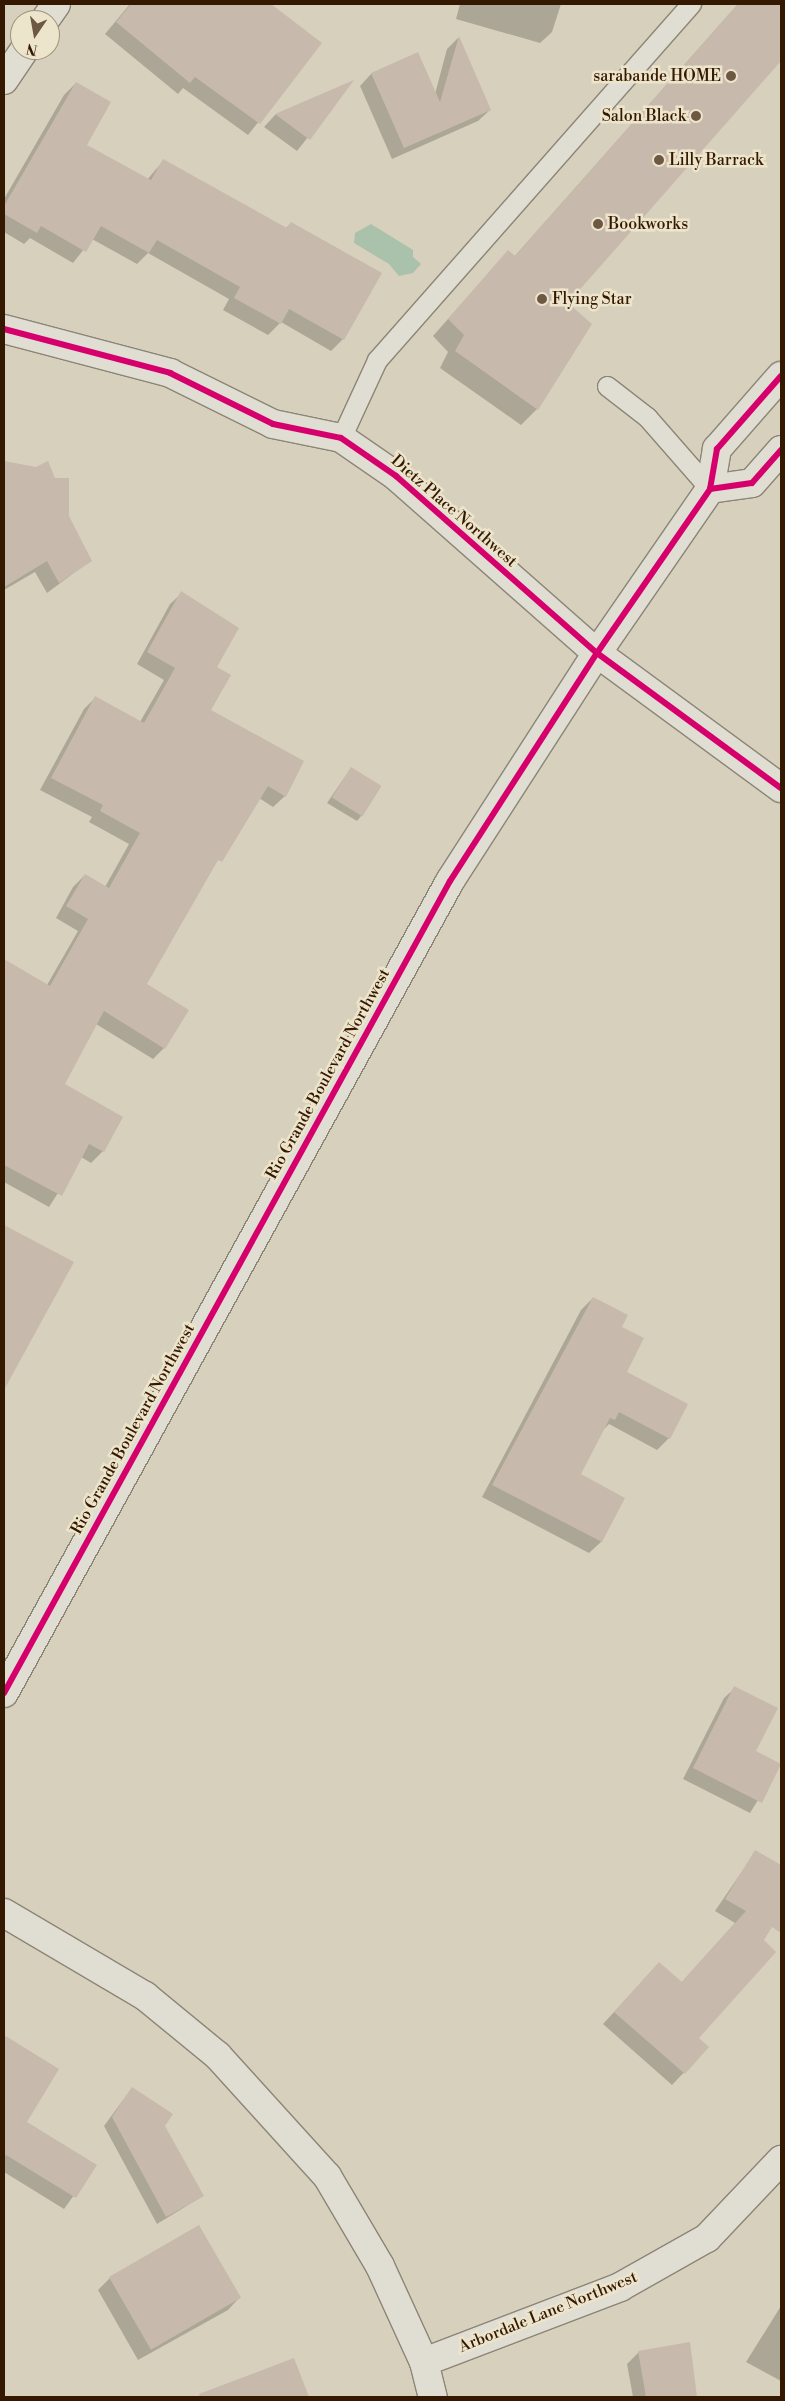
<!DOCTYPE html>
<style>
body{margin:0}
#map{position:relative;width:785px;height:2401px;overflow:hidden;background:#d7d0bc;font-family:"Libre Bodoni",serif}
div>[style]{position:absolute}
.water>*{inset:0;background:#aac1ac}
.shadow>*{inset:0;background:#0003}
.building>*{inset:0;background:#c8b9ad;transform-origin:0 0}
.roads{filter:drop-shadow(1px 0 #8c8576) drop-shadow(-1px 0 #8c8576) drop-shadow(0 1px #8c8576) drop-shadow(0 -1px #8c8576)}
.service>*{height:19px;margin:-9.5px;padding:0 9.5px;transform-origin:9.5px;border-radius:9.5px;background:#e0ddd3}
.minor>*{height:28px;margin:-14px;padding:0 14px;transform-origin:14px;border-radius:14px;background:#e0ddd3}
.tertiary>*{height:28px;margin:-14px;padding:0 14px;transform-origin:14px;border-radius:14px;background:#e0ddd3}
.cycleway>*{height:6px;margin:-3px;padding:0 3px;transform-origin:3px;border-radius:3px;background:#d6006c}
.dots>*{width:14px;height:14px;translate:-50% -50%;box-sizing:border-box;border:2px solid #ede4cc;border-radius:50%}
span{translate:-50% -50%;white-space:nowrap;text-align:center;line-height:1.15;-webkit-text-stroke:5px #ede4cc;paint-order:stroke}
.poi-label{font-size:16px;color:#341800}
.right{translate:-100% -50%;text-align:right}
.left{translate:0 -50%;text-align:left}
.street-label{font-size:16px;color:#341800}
.frame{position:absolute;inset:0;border:5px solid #341800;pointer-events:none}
.north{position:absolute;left:10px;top:10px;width:50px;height:50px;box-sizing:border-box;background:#ede4cc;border:1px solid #a3927a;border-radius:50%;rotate:192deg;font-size:14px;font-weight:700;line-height:20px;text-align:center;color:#341800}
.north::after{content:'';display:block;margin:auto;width:18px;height:22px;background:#6d5842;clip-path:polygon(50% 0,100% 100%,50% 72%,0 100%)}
</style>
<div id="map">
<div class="water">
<i style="clip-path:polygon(371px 224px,413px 250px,413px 257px,421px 264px,413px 273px,399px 276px,389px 264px,354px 243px,355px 233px)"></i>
</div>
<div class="shadow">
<i style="clip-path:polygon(130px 4px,269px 4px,321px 43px,248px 135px,183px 88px,178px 94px,105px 34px)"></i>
<i style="clip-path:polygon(460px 4px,561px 4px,552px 32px,540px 43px,456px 19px)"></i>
<i style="clip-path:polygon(738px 4px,781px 4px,781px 59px,566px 303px,537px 409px,521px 425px,440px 368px,448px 352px,433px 336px,508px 251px,514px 257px)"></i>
<i style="clip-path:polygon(458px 38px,490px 110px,478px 121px,392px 159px,360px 86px,371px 74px,417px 54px,435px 94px,447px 49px)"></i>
<i style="clip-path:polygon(76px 83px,85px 146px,147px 180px,163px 161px,285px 229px,291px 223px,343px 339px,331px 351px,281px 322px,268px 335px,223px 310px,229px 299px,148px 253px,137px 264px,92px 239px,73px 263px,30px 238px,24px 244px,4px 232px,4px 199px,64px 95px)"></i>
<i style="clip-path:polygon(351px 83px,297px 151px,264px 127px,275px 115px)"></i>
<i style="clip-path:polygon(4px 462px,36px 469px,91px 560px,47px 593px,35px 572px,4px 590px)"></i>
<i style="clip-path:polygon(182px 593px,215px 667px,209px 711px,285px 796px,273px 807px,259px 798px,210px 872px,145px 985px,164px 1048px,153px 1059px,96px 1024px,63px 1085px,103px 1151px,91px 1163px,81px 1157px,49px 1207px,4px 1182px,4px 961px,47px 985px,78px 931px,56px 918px,73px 887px,85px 875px,105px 887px,129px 844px,89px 822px,92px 817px,40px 790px,84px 709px,95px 698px,140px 722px,164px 680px,137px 664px,170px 604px)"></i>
<i style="clip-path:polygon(351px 768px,362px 815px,357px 821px,327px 803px)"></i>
<i style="clip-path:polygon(11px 1230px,13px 1370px,4px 1379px,4px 1237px)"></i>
<i style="clip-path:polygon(593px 1298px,620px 1327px,625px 1373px,669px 1438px,657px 1450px,609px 1424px,602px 1431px,579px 1475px,623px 1498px,601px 1542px,589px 1553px,482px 1497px,581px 1310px)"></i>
<i style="clip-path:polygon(735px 1688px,754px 1751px,780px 1765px,750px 1813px,683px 1779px,724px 1698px)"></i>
<i style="clip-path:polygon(756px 1851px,781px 1867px,781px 1909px,697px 2038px,708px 2047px,672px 2085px,603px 2024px,648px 1975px,681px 1983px,735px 1923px,715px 1911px)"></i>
<i style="clip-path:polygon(13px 2042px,25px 2123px,95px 2166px,64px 2209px,4px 2172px,4px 2051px)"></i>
<i style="clip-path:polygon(132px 2088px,203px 2196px,157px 2224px,104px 2126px)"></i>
<i style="clip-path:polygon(110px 2278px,239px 2298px,228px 2310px,138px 2360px,98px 2290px)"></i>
<i style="clip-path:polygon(781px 2306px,781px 2381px,746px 2362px)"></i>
<i style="clip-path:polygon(689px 2343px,696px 2397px,633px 2397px,627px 2364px,639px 2352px)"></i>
<i style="clip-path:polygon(293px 2360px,308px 2397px,206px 2397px,213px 2390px)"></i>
</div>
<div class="building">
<i style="clip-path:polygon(131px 4px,271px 4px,322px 43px,260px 124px,195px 77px,190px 83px,116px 22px)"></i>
<i style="clip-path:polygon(738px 4px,781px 4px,781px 61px,568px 303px,592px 324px,538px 410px,455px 351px,464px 335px,448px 319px,508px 250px,515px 256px)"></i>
<i style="clip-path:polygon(459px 36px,491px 110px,404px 148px,371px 73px,418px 52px,440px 102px)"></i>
<i style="clip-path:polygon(354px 80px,310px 140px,275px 114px)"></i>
<i style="clip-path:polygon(76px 82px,111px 102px,87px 145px,151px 180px,163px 159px,287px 228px,291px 222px,382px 273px,344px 340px,289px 309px,281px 324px,234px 298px,240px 287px,157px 240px,149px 253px,101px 226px,86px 252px,41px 226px,37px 233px,4px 214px,4px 206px)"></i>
<i style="clip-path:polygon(4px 461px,36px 467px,48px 461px,55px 478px,69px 478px,69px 516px,92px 561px,59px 583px,47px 561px,4px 587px)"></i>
<i style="clip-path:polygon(181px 591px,239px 628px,217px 667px,231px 675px,211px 710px,304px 761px,286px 797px,268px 786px,222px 862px,218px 860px,147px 984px,189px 1010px,165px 1049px,104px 1011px,65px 1084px,123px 1117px,104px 1152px,89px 1144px,62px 1196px,4px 1165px,4px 959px,50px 986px,88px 919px,66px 906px,85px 874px,109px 888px,140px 833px,100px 811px,103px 805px,51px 778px,95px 696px,144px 723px,175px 668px,147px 652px)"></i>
<i style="left:351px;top:767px;width:36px;height:36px;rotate:32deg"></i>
<i style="clip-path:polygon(4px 1225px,74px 1262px,4px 1390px)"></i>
<i style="clip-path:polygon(593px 1297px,628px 1315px,622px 1327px,644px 1338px,627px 1372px,688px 1404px,670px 1439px,619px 1412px,615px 1420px,610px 1418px,581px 1474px,625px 1498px,602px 1542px,492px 1485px)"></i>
<i style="clip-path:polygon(734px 1686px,778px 1708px,756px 1751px,781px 1764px,762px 1803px,693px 1768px)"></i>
<i style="clip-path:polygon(755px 1850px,781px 1865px,781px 1933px,772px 1927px,764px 1940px,776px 1952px,699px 2038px,709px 2047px,685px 2074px,614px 2012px,659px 1962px,682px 1982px,746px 1911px,725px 1899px)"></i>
<i style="clip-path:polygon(4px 2035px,59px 2069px,27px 2122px,97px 2165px,76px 2198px,6px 2155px,4px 2160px)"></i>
<i style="clip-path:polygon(132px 2087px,173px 2114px,165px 2126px,204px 2196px,166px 2217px,112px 2117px)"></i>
<i style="left:199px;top:2225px;width:84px;height:104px;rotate:60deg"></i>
<i style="clip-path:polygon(690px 2342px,697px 2397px,646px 2397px,638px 2351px)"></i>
<i style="clip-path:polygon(294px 2358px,309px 2397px,200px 2397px,199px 2394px)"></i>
</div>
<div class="roads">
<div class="service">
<i style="left:607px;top:386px;width:51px;rotate:37.8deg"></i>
<i style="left:647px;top:417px;width:96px;rotate:48.8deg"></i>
<i style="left:341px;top:438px;width:86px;rotate:-65.2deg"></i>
<i style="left:377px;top:360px;width:475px;rotate:-48.6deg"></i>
</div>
<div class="minor">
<i style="left:45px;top:20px;width:19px;rotate:-55deg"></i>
<i style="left:4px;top:80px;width:36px;rotate:-56deg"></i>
<i style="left:4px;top:329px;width:172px;rotate:14.8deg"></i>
<i style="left:170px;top:373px;width:115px;rotate:26.3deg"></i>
<i style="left:273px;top:424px;width:69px;rotate:11.6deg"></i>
<i style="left:341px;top:438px;width:67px;rotate:34.6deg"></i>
<i style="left:396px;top:476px;width:268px;rotate:41.4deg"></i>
<i style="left:597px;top:653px;width:228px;rotate:36.3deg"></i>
<i style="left:4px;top:1913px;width:164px;rotate:30.5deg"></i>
<i style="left:145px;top:1996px;width:94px;rotate:39.4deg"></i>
<i style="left:218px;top:2056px;width:162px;rotate:47.8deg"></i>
<i style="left:327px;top:2176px;width:104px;rotate:59.5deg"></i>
<i style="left:380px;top:2266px;width:106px;rotate:65.4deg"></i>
<i style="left:424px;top:2362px;width:36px;rotate:76deg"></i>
<i style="left:424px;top:2362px;width:210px;rotate:-20.9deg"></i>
<i style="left:620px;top:2287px;width:100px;rotate:-29.4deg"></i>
<i style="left:707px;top:2238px;width:108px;rotate:-46.5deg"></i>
</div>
<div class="tertiary">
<i style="left:710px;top:489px;width:42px;rotate:-8.1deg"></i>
<i style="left:752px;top:483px;width:44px;rotate:-48.7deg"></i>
<i style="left:4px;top:1693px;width:926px;rotate:-61.22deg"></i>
<i style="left:450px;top:881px;width:271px;rotate:-57.2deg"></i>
<i style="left:597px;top:653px;width:199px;rotate:-55.4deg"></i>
<i style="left:710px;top:489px;width:41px;rotate:-80.1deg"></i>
<i style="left:717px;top:449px;width:97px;rotate:-48.8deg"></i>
</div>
</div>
<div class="cycleway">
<i style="left:4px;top:329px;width:172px;rotate:14.8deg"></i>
<i style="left:170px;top:373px;width:115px;rotate:26.3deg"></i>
<i style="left:273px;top:424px;width:69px;rotate:11.6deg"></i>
<i style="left:341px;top:438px;width:67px;rotate:34.6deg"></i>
<i style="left:396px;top:476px;width:268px;rotate:41.4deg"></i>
<i style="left:597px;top:653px;width:228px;rotate:36.3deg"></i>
<i style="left:710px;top:489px;width:42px;rotate:-8.1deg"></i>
<i style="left:752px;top:483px;width:44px;rotate:-48.7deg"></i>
<i style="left:4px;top:1693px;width:926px;rotate:-61.22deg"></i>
<i style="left:450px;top:881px;width:271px;rotate:-57.2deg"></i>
<i style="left:597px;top:653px;width:199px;rotate:-55.4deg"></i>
<i style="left:710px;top:489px;width:41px;rotate:-80.1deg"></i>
<i style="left:717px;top:449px;width:97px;rotate:-48.8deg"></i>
</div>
<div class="dots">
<i style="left:731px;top:76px;background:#6d5842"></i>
<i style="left:696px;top:116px;background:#6d5842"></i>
<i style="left:659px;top:160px;background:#6d5842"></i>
<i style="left:598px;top:224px;background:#6d5842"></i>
<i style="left:542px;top:299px;background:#6d5842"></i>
</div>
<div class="poi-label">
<span class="right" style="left:721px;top:76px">sarabande HOME</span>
<span class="right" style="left:686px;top:116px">Salon Black</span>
<span class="left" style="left:669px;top:160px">Lilly Barrack</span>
<span class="left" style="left:608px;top:224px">Bookworks</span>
<span class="left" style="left:552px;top:299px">Flying Star</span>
</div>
<div class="street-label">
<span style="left:454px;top:511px;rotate:41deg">Dietz Place Northwest</span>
<span style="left:328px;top:1074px;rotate:-61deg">Rio Grande Boulevard Northwest</span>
<span style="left:133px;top:1429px;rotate:-61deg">Rio Grande Boulevard Northwest</span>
<span style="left:548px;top:2312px;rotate:-22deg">Arbordale Lane Northwest</span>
</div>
<div class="frame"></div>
<div class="north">N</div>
</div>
